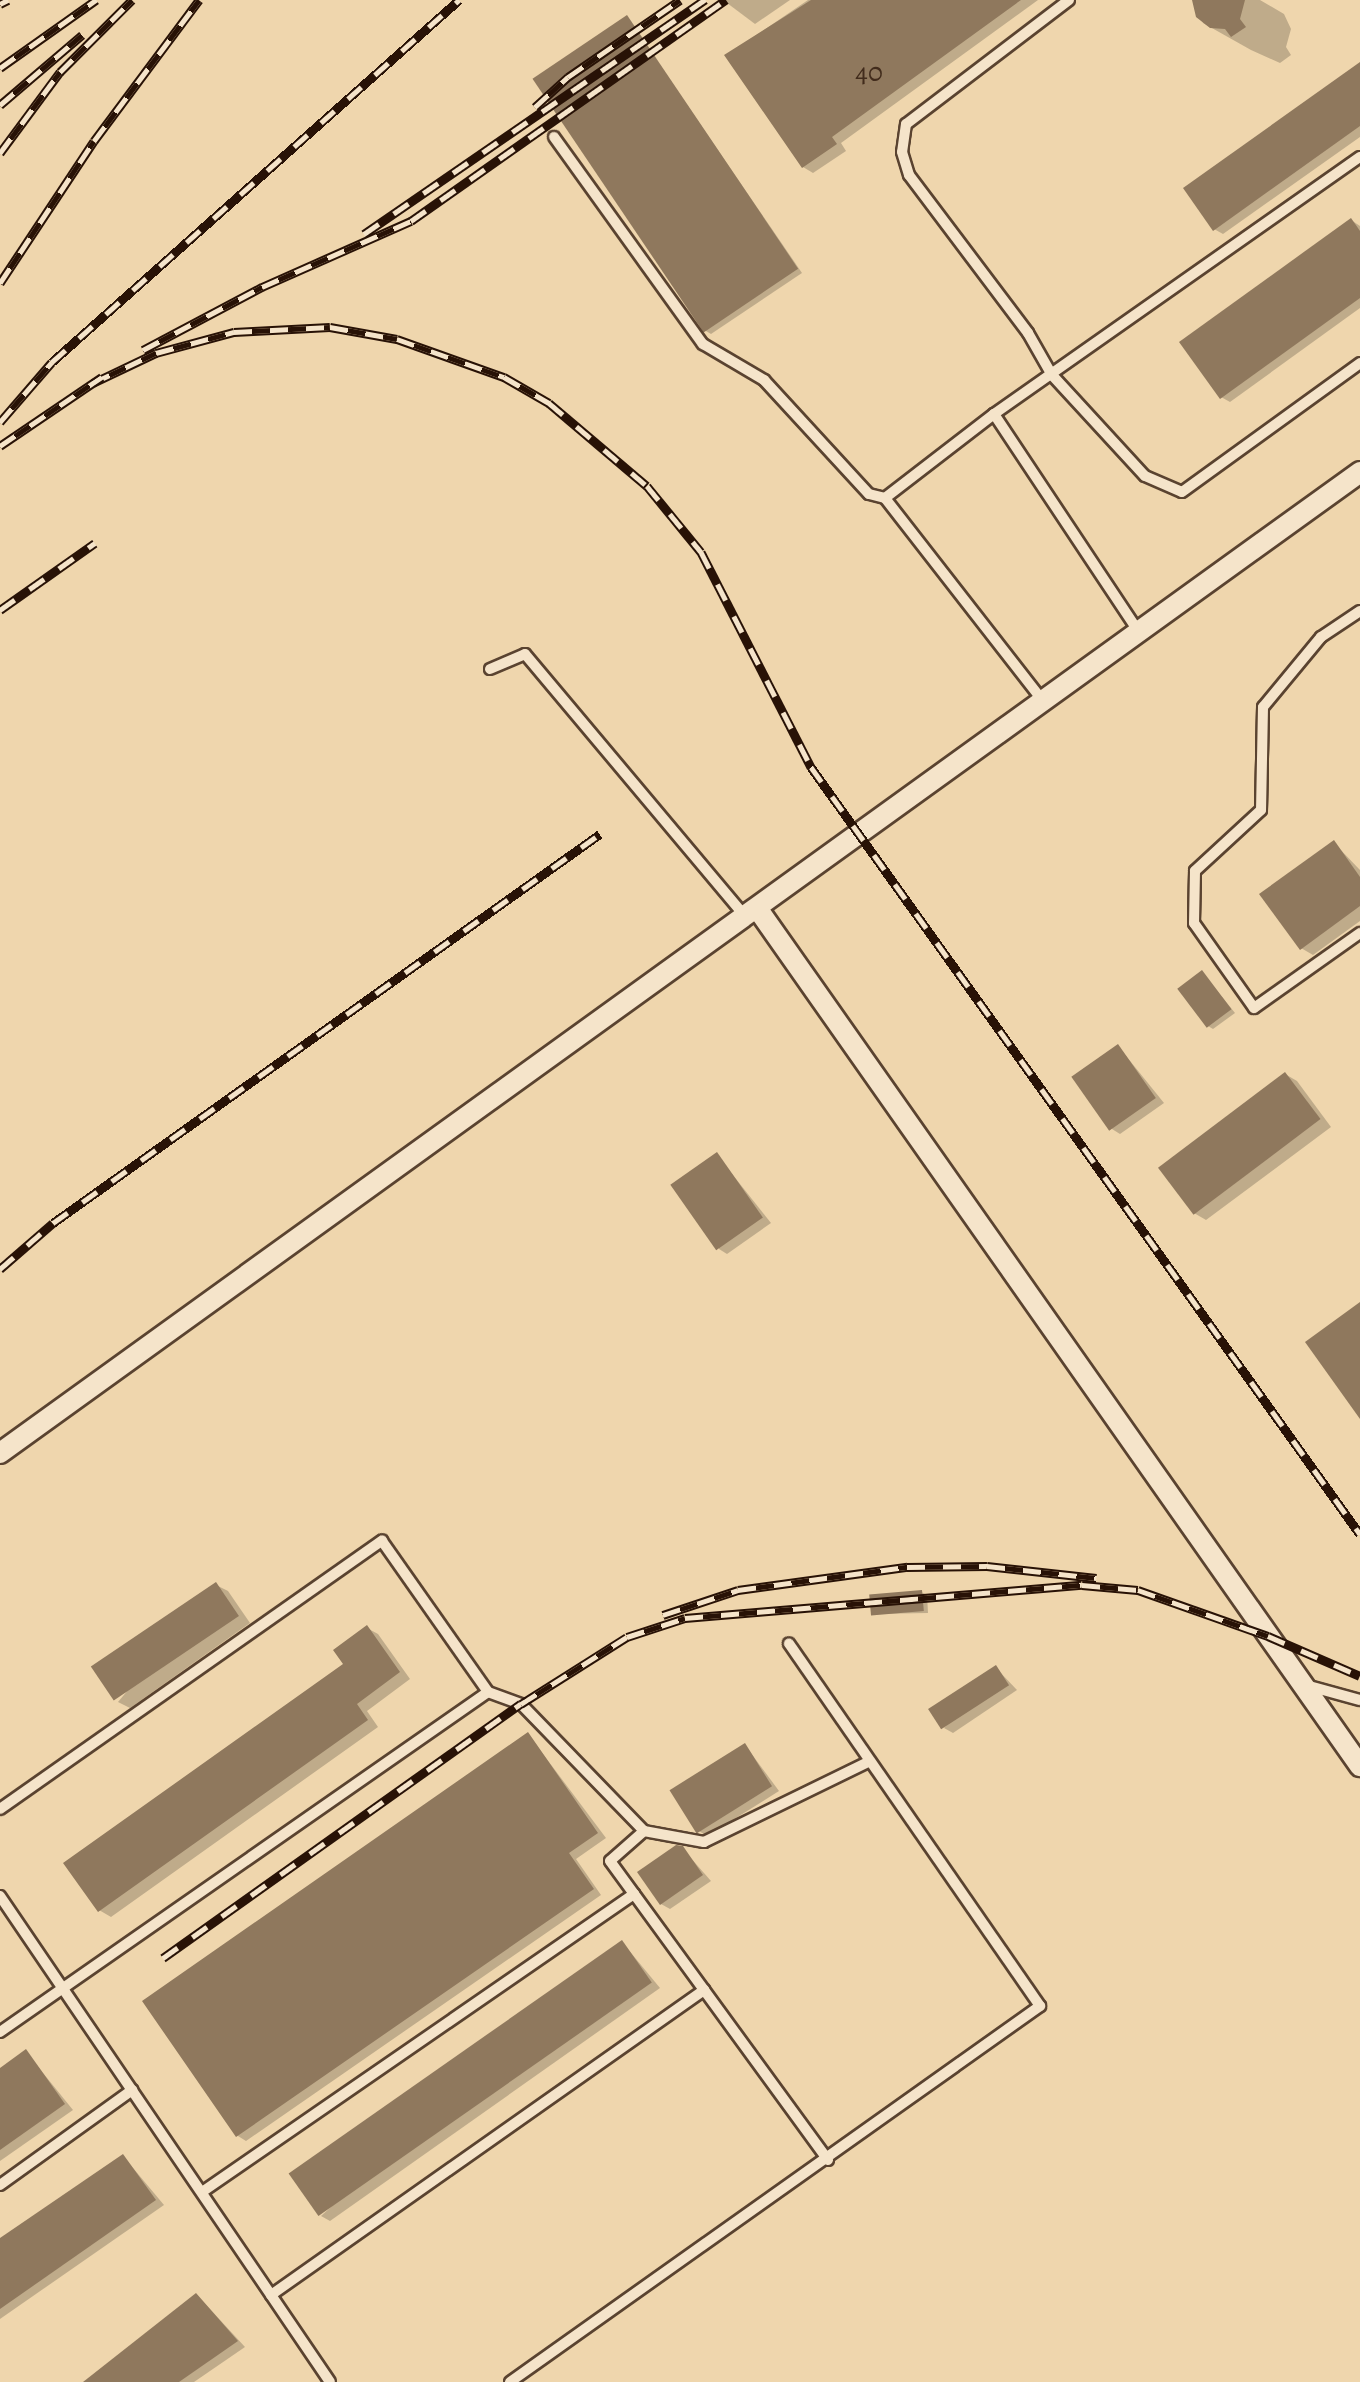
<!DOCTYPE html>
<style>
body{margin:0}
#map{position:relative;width:1360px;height:2382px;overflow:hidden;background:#efd6ad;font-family:Alegreya,serif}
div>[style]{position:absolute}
.shadow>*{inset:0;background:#0003}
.building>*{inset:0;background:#8f785d;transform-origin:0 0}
.roads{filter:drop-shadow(2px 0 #5a4330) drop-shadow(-2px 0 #5a4330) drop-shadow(0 2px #5a4330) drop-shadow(0 -2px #5a4330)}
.service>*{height:10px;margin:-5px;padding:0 5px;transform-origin:5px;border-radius:5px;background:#f5e4ca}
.minor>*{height:20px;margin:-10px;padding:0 10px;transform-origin:10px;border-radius:10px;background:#f5e4ca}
.rail>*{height:9px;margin-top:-4.5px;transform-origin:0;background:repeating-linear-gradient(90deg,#f5e4ca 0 18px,#281206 0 36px);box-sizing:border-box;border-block:2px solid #281206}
span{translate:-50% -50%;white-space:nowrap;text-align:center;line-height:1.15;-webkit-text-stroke:7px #f5e4ca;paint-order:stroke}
.number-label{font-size:28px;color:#422c1c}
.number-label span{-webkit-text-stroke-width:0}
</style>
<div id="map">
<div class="shadow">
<i style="clip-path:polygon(723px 0,790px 0,755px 24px)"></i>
<i style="clip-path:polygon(808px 0,1038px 0,841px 143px,846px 151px,813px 173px,803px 167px,727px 55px)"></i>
<i style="clip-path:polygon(1196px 0,1260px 0,1284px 14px,1291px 29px,1286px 47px,1291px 55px,1280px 63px,1251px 50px,1203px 23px)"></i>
<i style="clip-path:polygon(627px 17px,802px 273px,711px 334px,706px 331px)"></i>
<i style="clip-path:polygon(1360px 65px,1360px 137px,1223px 234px,1214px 229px)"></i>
<i style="clip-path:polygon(1351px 220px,1360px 226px,1360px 308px,1230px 402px,1221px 397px)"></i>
<i style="clip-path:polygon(1334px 843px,1360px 870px,1360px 921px,1313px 955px,1301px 948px)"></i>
<i style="clip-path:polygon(1202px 972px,1235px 1013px,1213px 1029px,1208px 1026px)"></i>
<i style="clip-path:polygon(1118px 1046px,1164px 1103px,1120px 1134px,1112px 1129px)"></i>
<i style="clip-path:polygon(1285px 1074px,1297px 1081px,1331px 1127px,1206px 1220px,1194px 1213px)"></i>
<i style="clip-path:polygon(717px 1155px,771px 1223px,727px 1254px,719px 1249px)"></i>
<i style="clip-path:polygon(216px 1585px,228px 1591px,250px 1623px,130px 1708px,118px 1702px)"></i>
<i style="clip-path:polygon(921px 1592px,927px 1595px,928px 1613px,873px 1614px)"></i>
<i style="clip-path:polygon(367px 1628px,378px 1634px,410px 1679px,367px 1711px,378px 1727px,111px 1917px,99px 1910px,346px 1664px)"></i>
<i style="clip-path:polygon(996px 1668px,1017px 1690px,953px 1733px,944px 1728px)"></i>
<i style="clip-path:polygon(528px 1734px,606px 1838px,576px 1859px,601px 1895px,246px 2141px,238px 2136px,145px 2001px)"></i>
<i style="clip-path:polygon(745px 1745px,779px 1791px,707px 1836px,699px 1831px)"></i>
<i style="clip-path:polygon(682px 1848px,711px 1881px,670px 1909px,661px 1904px)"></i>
<i style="clip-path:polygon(622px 1942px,660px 1988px,330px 2221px,321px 2216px)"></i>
<i style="clip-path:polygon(26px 2052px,73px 2110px,0 2161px,0 2070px)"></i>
<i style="clip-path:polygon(123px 2156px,164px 2205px,0 2319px,0 2240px)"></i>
<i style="clip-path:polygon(197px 2295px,245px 2347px,194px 2382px,86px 2382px)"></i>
</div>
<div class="building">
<i style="clip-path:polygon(811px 0,1021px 0,832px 137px,837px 144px,802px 168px,724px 55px)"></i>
<i style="clip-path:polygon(1192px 0,1245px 0,1240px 19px,1246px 27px,1231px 37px,1225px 29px,1210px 28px,1196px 17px)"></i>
<i style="left:627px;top:15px;width:306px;height:114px;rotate:56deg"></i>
<i style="clip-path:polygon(1360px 62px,1360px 126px,1213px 231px,1183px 188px)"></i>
<i style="clip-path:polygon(1351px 218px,1360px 231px,1360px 298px,1220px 399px,1179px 342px)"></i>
<i style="clip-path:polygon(1334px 840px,1360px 877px,1360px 906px,1300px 950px,1259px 894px)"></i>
<i style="left:1202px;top:970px;width:49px;height:31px;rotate:53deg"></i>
<i style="left:1118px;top:1044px;width:66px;height:57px;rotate:55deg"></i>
<i style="left:1285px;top:1072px;width:59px;height:159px;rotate:53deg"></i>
<i style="left:717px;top:1152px;width:80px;height:57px;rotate:55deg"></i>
<i style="clip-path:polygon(1360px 1302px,1360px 1419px,1305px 1342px)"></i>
<i style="left:216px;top:1582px;width:41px;height:151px;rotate:56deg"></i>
<i style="left:922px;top:1590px;width:21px;height:53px;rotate:85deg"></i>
<i style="clip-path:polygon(367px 1625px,400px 1672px,357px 1704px,368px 1720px,98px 1912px,63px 1863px,343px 1664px,333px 1650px)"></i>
<i style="left:996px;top:1665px;width:24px;height:81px;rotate:57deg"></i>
<i style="clip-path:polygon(528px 1732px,598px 1833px,569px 1853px,594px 1889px,236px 2137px,142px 2001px)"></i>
<i style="left:745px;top:1743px;width:51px;height:89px;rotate:58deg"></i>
<i style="clip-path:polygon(676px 1845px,683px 1846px,703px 1875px,660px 1905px,637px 1872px)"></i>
<i style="left:622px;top:1940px;width:52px;height:407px;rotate:55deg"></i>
<i style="clip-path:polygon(26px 2049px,65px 2104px,0 2150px,0 2068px)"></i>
<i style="clip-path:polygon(123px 2154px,156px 2200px,0 2309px,0 2238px)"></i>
<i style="clip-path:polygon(196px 2293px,238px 2341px,179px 2382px,83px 2382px)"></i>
</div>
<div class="roads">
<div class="service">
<i style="left:1069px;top:0;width:205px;rotate:142.7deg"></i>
<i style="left:906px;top:124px;width:28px;rotate:98deg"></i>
<i style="left:902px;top:152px;width:24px;rotate:73deg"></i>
<i style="left:909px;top:175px;width:198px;rotate:53deg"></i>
<i style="left:1028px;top:333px;width:48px;rotate:60.3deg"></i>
<i style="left:1052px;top:375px;width:137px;rotate:47.4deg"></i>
<i style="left:1145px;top:476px;width:40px;rotate:23.4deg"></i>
<i style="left:1182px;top:492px;width:220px;rotate:-35.9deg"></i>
<i style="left:554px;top:137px;width:255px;rotate:54.3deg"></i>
<i style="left:703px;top:344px;width:71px;rotate:30.5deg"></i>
<i style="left:764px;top:380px;width:155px;rotate:47.4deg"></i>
<i style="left:869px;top:494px;width:16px;rotate:14deg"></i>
<i style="left:994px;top:414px;width:447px;rotate:-35.1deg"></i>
<i style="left:1360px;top:611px;width:47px;rotate:146.3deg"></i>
<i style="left:1321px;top:637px;width:91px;rotate:129.6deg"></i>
<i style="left:1263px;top:707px;width:103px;rotate:91.1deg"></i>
<i style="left:1261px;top:810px;width:90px;rotate:137.3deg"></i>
<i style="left:1195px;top:871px;width:52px;rotate:91.1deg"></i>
<i style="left:1194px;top:923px;width:104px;rotate:54.8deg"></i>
<i style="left:1254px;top:1008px;width:130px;rotate:-35.3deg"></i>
<i style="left:490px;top:669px;width:38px;rotate:-23deg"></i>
<i style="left:525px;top:654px;width:342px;rotate:50deg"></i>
<i style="left:1043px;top:701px;width:257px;rotate:-127.9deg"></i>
<i style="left:885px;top:498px;width:138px;rotate:-37.6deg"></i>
<i style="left:994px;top:414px;width:262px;rotate:56.4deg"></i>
<i style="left:1305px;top:1685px;width:57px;rotate:15.3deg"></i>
<i style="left:0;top:1809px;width:467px;rotate:-35.1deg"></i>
<i style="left:382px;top:1541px;width:184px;rotate:54.9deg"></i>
<i style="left:644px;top:1831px;width:61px;rotate:10.4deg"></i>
<i style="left:704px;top:1842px;width:182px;rotate:-26deg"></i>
<i style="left:0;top:1896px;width:587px;rotate:55.82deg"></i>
<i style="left:0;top:2032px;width:595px;rotate:-34.87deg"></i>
<i style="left:488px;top:1692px;width:35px;rotate:20deg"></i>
<i style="left:521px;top:1704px;width:177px;rotate:45.9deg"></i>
<i style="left:644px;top:1831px;width:45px;rotate:138.6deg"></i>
<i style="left:610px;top:1861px;width:370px;rotate:53.9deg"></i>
<i style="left:0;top:2185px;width:163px;rotate:-35.7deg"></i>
<i style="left:202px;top:2192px;width:525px;rotate:-34.6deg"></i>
<i style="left:271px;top:2295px;width:530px;rotate:-35.16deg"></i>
<i style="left:510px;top:2382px;width:650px;rotate:-35.35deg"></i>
<i style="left:1040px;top:2006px;width:441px;rotate:-124.7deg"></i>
</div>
<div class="minor">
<i style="left:757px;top:908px;width:1049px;rotate:54.9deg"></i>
<i style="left:0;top:1453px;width:1677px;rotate:-35.8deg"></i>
</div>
</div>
<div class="rail">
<i style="left:0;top:4px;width:9px;rotate:-27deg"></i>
<i style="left:0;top:68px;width:118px;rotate:-35.3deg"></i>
<i style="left:0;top:105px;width:108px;rotate:-40.5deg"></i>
<i style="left:535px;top:107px;width:45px;rotate:-42.3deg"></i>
<i style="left:568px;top:77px;width:136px;rotate:-34.5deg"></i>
<i style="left:0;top:153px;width:101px;rotate:-53.5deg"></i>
<i style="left:60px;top:72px;width:102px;rotate:-45deg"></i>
<i style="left:364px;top:234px;width:414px;rotate:-34.5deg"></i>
<i style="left:0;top:283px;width:170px;rotate:-56.5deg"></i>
<i style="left:94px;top:141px;width:176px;rotate:-53.3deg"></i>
<i style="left:143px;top:350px;width:135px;rotate:-27.9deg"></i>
<i style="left:262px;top:287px;width:163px;rotate:-23.9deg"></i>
<i style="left:411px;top:221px;width:385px;rotate:-35.1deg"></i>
<i style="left:93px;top:383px;width:70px;rotate:-25.5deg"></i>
<i style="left:156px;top:353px;width:81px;rotate:-15.1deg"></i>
<i style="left:234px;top:332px;width:96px;rotate:-3deg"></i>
<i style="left:330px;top:327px;width:68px;rotate:10.2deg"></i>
<i style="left:397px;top:339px;width:114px;rotate:19.6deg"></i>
<i style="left:504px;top:377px;width:52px;rotate:30deg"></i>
<i style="left:549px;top:403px;width:128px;rotate:40.3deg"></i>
<i style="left:647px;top:486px;width:85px;rotate:50.7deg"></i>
<i style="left:701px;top:552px;width:242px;rotate:62.9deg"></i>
<i style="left:811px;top:767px;width:943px;rotate:54.41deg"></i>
<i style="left:0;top:422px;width:79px;rotate:-49.1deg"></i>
<i style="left:52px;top:362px;width:545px;rotate:-41.65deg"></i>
<i style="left:0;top:446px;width:123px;rotate:-34.1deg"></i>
<i style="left:0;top:610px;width:116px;rotate:-35.2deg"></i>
<i style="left:0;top:1269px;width:70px;rotate:-41deg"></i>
<i style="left:53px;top:1223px;width:671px;rotate:-35.42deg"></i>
<i style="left:663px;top:1615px;width:79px;rotate:-18.4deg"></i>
<i style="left:738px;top:1590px;width:171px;rotate:-7.8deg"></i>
<i style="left:907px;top:1567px;width:80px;rotate:-0.7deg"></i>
<i style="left:987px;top:1566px;width:110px;rotate:6.3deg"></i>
<i style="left:163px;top:1958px;width:439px;rotate:-35.4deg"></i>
<i style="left:521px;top:1704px;width:125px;rotate:-32.3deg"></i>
<i style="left:627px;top:1637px;width:61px;rotate:-18.1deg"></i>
<i style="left:685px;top:1618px;width:398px;rotate:-4.8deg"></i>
<i style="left:1082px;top:1585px;width:56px;rotate:5.1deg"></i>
<i style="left:1138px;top:1590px;width:138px;rotate:19.5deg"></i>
<i style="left:1268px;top:1636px;width:100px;rotate:23.5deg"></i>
</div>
<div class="number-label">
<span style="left:869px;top:72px">40</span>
</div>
</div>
